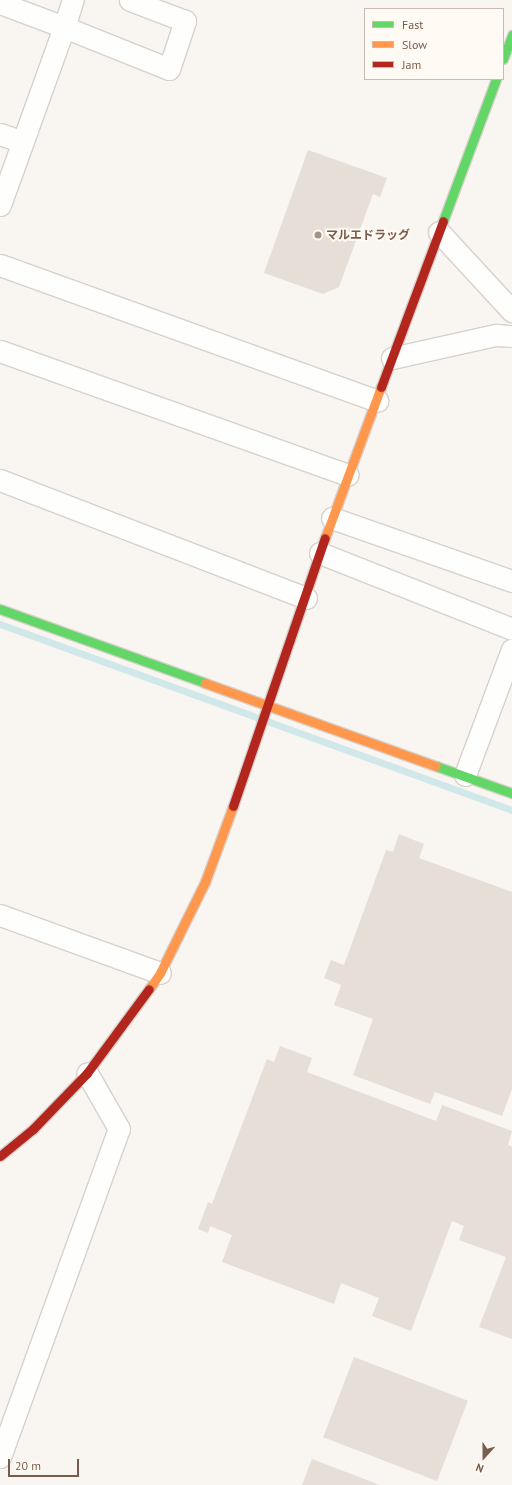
<!DOCTYPE html>
<meta charset="utf-8">
<style>
body{margin:0}
#map{position:relative;width:512px;height:1485px;overflow:hidden;background:#f9f5f0;font-family:"PT Sans","Noto Sans JP",sans-serif}
div>[style]{position:absolute}
.stream>*{height:7px;margin:-3.5px;padding:0 3.5px;transform-origin:3.5px;border-radius:3.5px;background:#d0e8ea}
.building>*{inset:0;background:#e6ded7;transform-origin:0 0}
.roads{filter:drop-shadow(1px 0 #d7d1cb) drop-shadow(-1px 0 #d7d1cb) drop-shadow(0 1px #d7d1cb) drop-shadow(0 -1px #d7d1cb)}
.street>*{height:21px;margin:-10.5px;padding:0 10.5px;transform-origin:10.5px;border-radius:10.5px;background:#fefefd}
.fast>*{height:9px;margin:-4.5px;padding:0 4.5px;transform-origin:4.5px;border-radius:4.5px;background:#63d668}
.slow>*{height:9px;margin:-4.5px;padding:0 4.5px;transform-origin:4.5px;border-radius:4.5px;background:#ff974d}
.jam>*{height:9px;margin:-4.5px;padding:0 4.5px;transform-origin:4.5px;border-radius:4.5px;background:#b3261e}
.dots>*{width:11px;height:11px;translate:-50% -50%;box-sizing:border-box;border:2px solid #fffaf3;border-radius:50%}
span{translate:-50% -50%;white-space:nowrap;text-align:center;line-height:1.15;-webkit-text-stroke:4px #fffaf3;paint-order:stroke}
.poi-label{font-size:12px;color:#7a5c4d;font-weight:700}
.left{translate:0 -50%;text-align:left}
.legend{position:absolute;left:364px;top:8px;width:140px;height:72px;box-sizing:border-box;background:#fffaf3;border:1px solid #cabbb1;margin:0;padding:5px 7px;list-style:none;font-size:12px;color:#7a5c4d}
.legend li{display:flex;align-items:center;gap:8px;height:20px}
.legend b{width:20px;border:1px solid #cabbb1}
.north{position:absolute;left:464px;top:1437px;width:40px;height:40px;-webkit-text-stroke:3px #fffaf3;paint-order:stroke;rotate:201deg;font-size:11px;font-weight:700;line-height:16px;text-align:center;color:#7a5c4d}
.north::after{content:'';display:block;margin:auto;width:14px;height:18px;background:#7a5c4d;clip-path:polygon(50% 0,100% 100%,50% 72%,0 100%)}
.scale{position:absolute;left:8px;top:1459px;width:71px;height:18px;box-sizing:border-box;border:2px solid #7a5c4d;border-top:0;padding-left:5px;font-size:12px;line-height:14px;white-space:nowrap;color:#7a5c4d;-webkit-text-stroke:3px #fffaf3;paint-order:stroke}
</style>
<div id="map">
<div class="stream">
<i style="left:0;top:624px;width:545px;rotate:19.97deg"></i>
</div>
<div class="building">
<i style="clip-path:polygon(308px 150px,387px 178px,380px 197px,373px 194px,339px 287px,323px 294px,264px 273px)"></i>
<i style="clip-path:polygon(399px 834px,424px 844px,419px 858px,512px 892px,512px 1089px,502px 1116px,435px 1092px,430px 1104px,353px 1075px,373px 1019px,334px 1005px,341px 985px,324px 978px,331px 960px,344px 965px,386px 850px,393px 852px)"></i>
<i style="clip-path:polygon(280px 1046px,312px 1058px,307px 1072px,436px 1121px,442px 1105px,512px 1131px,508px 1145px,512px 1147px,512px 1339px,479px 1327px,506px 1257px,459px 1240px,464px 1226px,452px 1221px,411px 1331px,372px 1316px,379px 1298px,341px 1283px,334px 1304px,222px 1262px,232px 1235px,210px 1226px,208px 1233px,198px 1229px,208px 1202px,212px 1204px,267px 1059px,274px 1062px)"></i>
<i style="left:354px;top:1357px;width:122px;height:86px;rotate:21deg"></i>
<i style="clip-path:polygon(312px 1459px,380px 1485px,302px 1485px)"></i>
</div>
<div class="roads">
<div class="street">
<i style="left:0;top:3px;width:68px;rotate:20.6deg"></i>
<i style="left:64px;top:27px;width:28px;rotate:-72deg"></i>
<i style="left:0;top:134px;width:24px;rotate:19deg"></i>
<i style="left:0;top:205px;width:189px;rotate:-70.2deg"></i>
<i style="left:64px;top:27px;width:113px;rotate:21.8deg"></i>
<i style="left:169px;top:69px;width:51px;rotate:-71.6deg"></i>
<i style="left:185px;top:21px;width:59px;rotate:-159.1deg"></i>
<i style="left:439px;top:232px;width:108px;rotate:47.3deg"></i>
<i style="left:0;top:265px;width:401px;rotate:19.8deg"></i>
<i style="left:0;top:351px;width:369px;rotate:19.6deg"></i>
<i style="left:392px;top:358px;width:107px;rotate:-12.5deg"></i>
<i style="left:496px;top:335px;width:16px;rotate:4deg"></i>
<i style="left:0;top:480px;width:328px;rotate:21.1deg"></i>
<i style="left:332px;top:518px;width:191px;rotate:19.3deg"></i>
<i style="left:320px;top:553px;width:206px;rotate:21.6deg"></i>
<i style="left:465px;top:775px;width:134px;rotate:-69.5deg"></i>
<i style="left:0;top:915px;width:170px;rotate:19.9deg"></i>
<i style="left:0;top:1457px;width:349px;rotate:-70.1deg"></i>
<i style="left:119px;top:1129px;width:64px;rotate:-119.7deg"></i>
</div>
<div class="fast">
<i style="left:503px;top:59px;width:26px;rotate:-69deg"></i>
<i style="left:443px;top:221px;width:152px;rotate:-69.5deg"></i>
<i style="left:0;top:609px;width:218px;rotate:19.8deg"></i>
<i style="left:436px;top:766px;width:81px;rotate:19.6deg"></i>
</div>
<div class="slow">
<i style="left:325px;top:538px;width:161px;rotate:-69.7deg"></i>
<i style="left:205px;top:683px;width:245px;rotate:19.8deg"></i>
<i style="left:149px;top:989px;width:19px;rotate:-55deg"></i>
<i style="left:160px;top:973px;width:102px;rotate:-63.7deg"></i>
<i style="left:205px;top:882px;width:81px;rotate:-69.8deg"></i>
</div>
<div class="jam">
<i style="left:381px;top:387px;width:177px;rotate:-69.5deg"></i>
<i style="left:233px;top:806px;width:283px;rotate:-71.1deg"></i>
<i style="left:0;top:1156px;width:43px;rotate:-39.3deg"></i>
<i style="left:33px;top:1129px;width:78px;rotate:-46deg"></i>
<i style="left:87px;top:1073px;width:104px;rotate:-53.6deg"></i>
</div>
</div>
<div class="dots">
<i style="left:318px;top:235px;background:#a69286"></i>
</div>
<div class="poi-label">
<span class="left" style="left:326px;top:235px">マルエドラッグ</span>
</div>
<ul class="legend">
<li><b style="height:5px;background:#63d668"></b>Fast</li>
<li><b style="height:5px;background:#ff974d"></b>Slow</li>
<li><b style="height:5px;background:#b3261e"></b>Jam</li>
</ul>
<div class="north">N</div>
<div class="scale">20 m</div>
</div>
